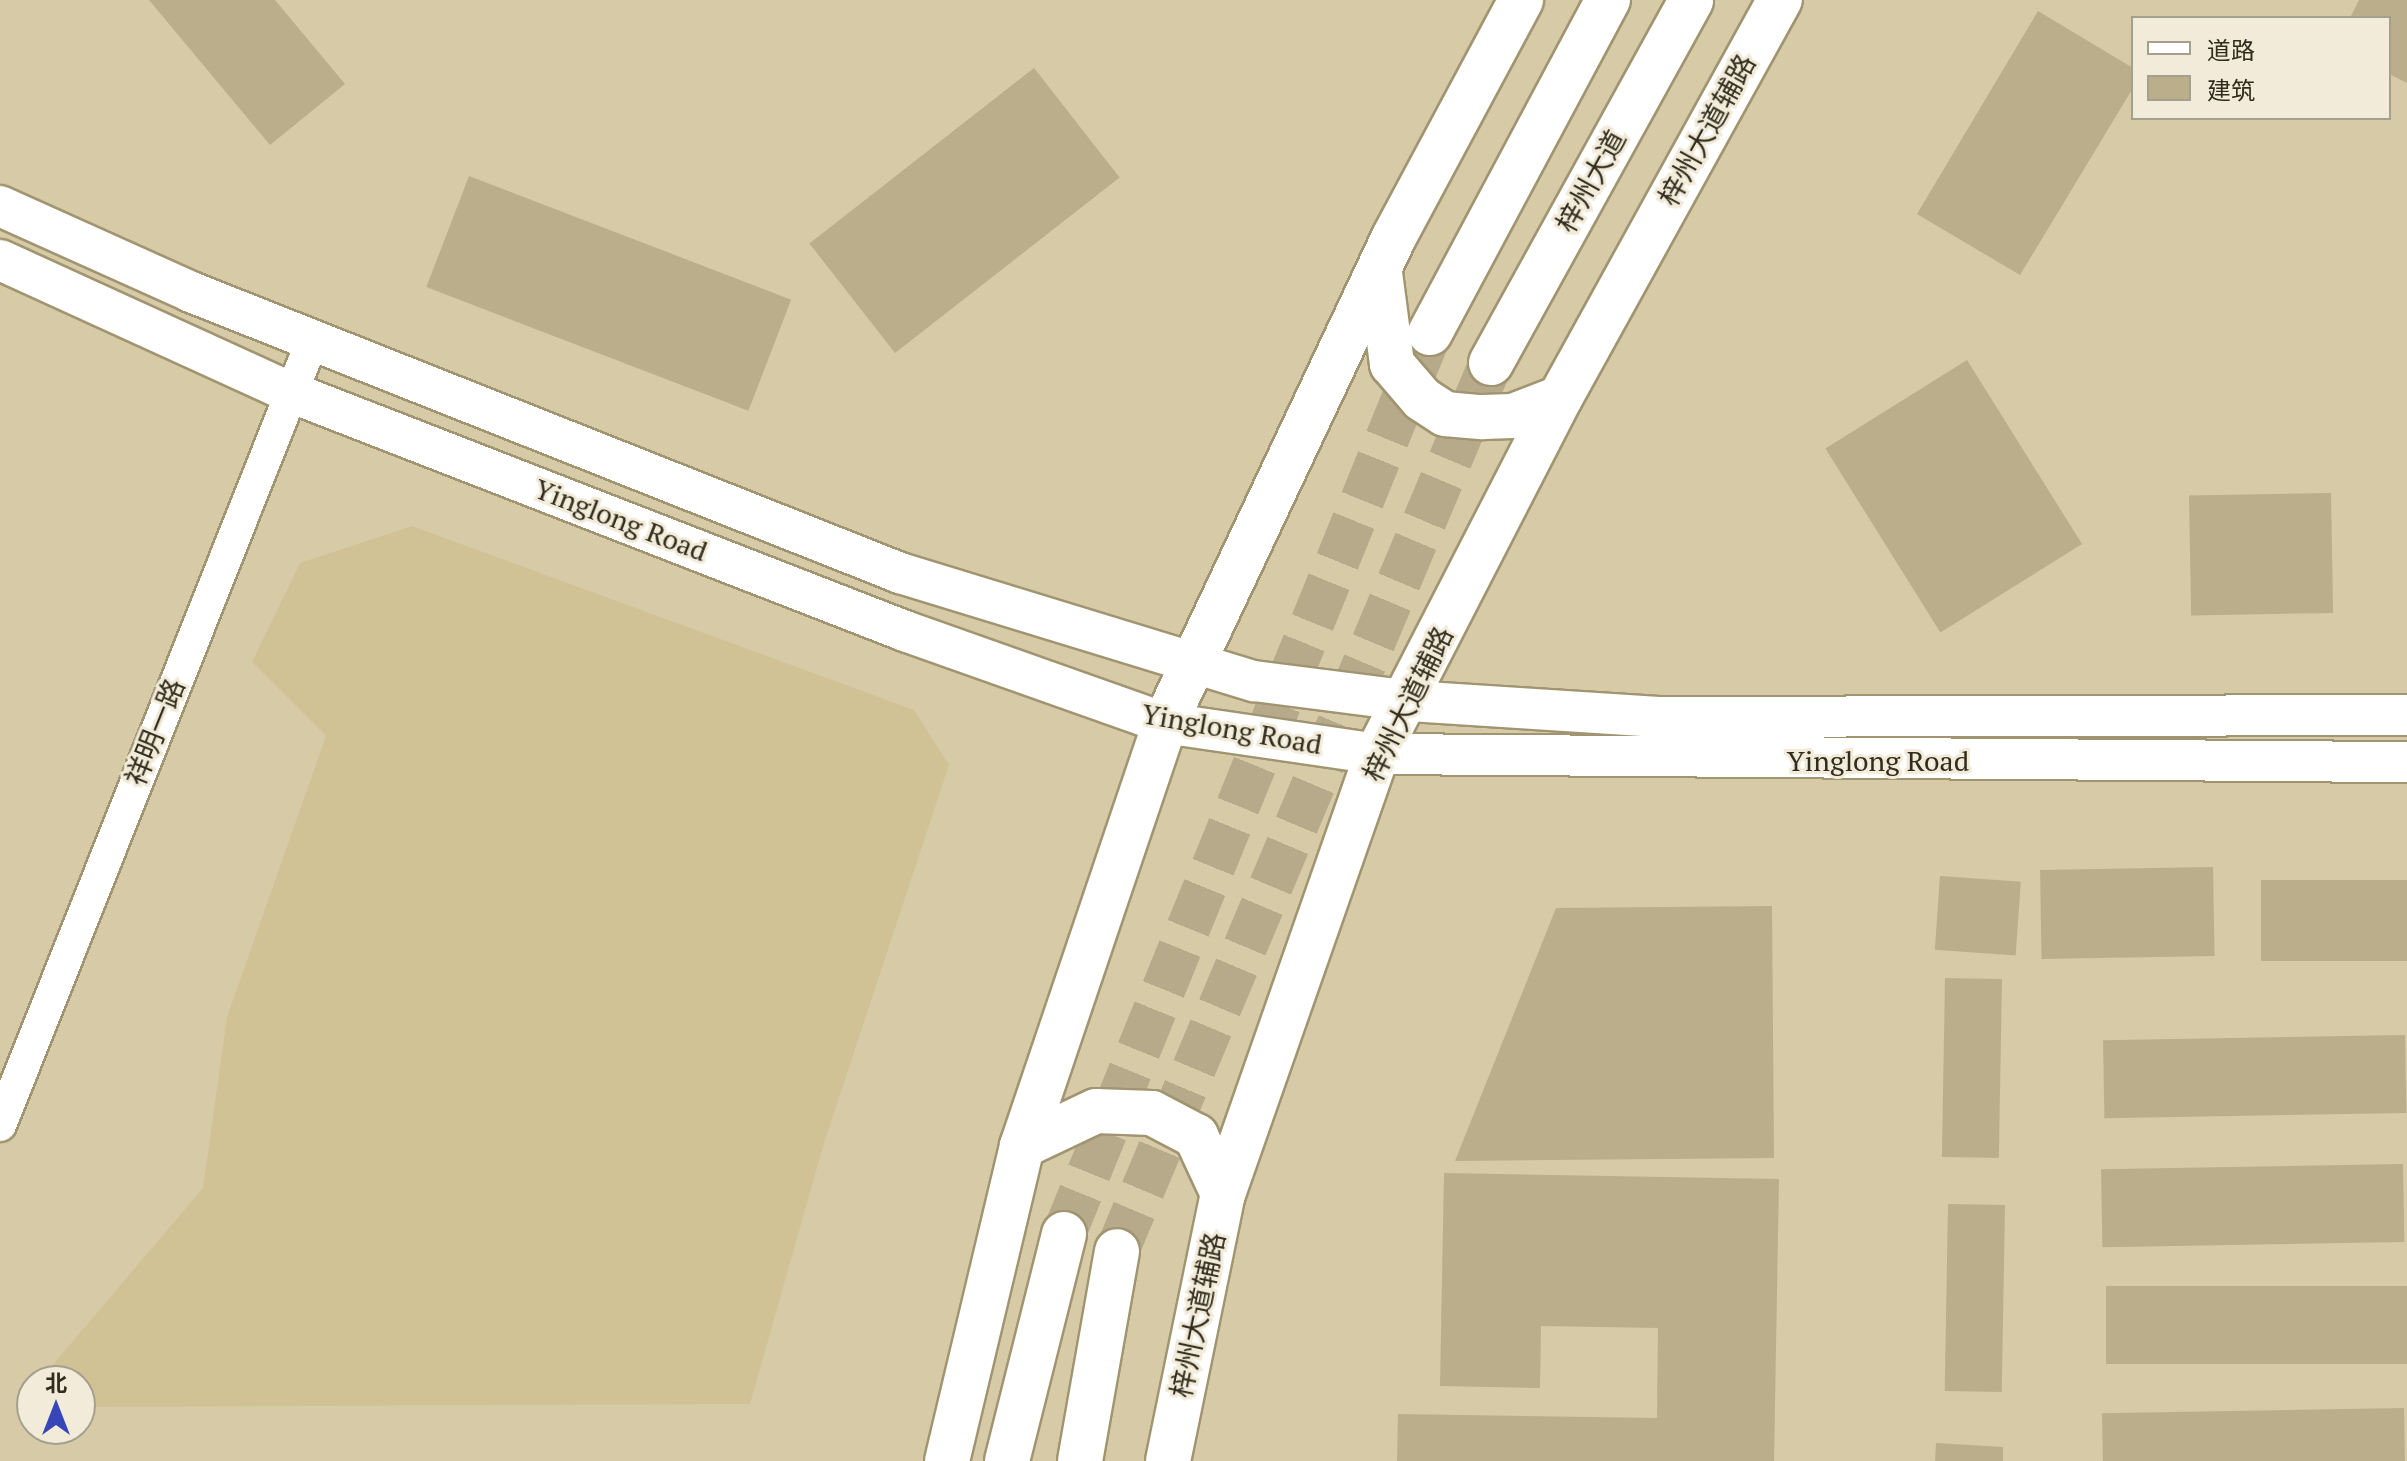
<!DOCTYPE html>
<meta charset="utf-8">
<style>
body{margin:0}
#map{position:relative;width:2407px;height:1461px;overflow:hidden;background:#d7caa6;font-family:"PT Serif","Noto Sans SC",serif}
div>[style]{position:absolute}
.built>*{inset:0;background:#d1c296}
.building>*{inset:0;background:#bbae8a;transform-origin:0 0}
.trunk-tunnel>*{height:44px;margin-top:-22px;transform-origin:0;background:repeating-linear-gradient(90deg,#b6aa8b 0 44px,transparent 0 66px)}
.roads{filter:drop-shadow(2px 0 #a19571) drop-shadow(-2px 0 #a19571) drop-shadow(0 2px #a19571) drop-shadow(0 -2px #a19571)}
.minor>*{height:32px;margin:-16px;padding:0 16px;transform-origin:16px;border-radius:16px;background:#fff}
.tertiary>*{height:40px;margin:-20px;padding:0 20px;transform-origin:20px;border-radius:20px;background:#fff}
.secondary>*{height:44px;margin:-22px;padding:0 22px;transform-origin:22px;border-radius:22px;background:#fff}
.trunk>*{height:44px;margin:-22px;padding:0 22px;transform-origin:22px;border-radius:22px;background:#fff}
span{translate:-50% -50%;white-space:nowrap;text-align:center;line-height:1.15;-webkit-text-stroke:6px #f2ebd9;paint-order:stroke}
.street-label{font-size:28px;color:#312c1e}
.legend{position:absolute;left:2131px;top:16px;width:260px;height:104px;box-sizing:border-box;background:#f2ebd9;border:2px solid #a59f8e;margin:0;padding:10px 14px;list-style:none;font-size:24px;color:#312c1e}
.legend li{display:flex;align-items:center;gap:16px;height:40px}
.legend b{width:40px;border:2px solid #a59f8e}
.north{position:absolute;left:16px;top:1365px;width:80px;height:80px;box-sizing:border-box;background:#f2ebd9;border:2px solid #a59f8e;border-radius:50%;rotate:0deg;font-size:22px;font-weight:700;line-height:32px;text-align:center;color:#312c1e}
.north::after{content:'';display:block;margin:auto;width:28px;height:36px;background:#3646b8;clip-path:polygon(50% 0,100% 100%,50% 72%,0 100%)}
</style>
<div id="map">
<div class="built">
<i style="clip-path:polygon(412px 526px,914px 710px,949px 765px,824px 1143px,750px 1404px,80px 1407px,80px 1381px,39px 1381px,203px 1188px,227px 1017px,326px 736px,252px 662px,300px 563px)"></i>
</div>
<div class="building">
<i style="clip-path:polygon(149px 0,275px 0,345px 84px,270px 145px)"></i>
<i style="clip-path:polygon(2359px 0,2407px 0,2407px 83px,2389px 74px,2389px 18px,2350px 18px)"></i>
<i style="clip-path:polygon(2038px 11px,2133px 68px,2133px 88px,2020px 275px,1917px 214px)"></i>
<i style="left:1034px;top:68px;width:139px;height:285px;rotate:52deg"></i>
<i style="left:469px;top:176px;width:345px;height:119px;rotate:21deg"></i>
<i style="left:1967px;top:360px;width:217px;height:167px;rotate:58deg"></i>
<i style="left:2331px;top:493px;width:120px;height:142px;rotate:89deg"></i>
<i style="left:2213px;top:867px;width:89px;height:173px;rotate:89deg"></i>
<i style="left:1940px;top:876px;width:81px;height:74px;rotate:4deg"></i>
<i style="left:2261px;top:880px;width:146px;height:81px"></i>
<i style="clip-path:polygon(1772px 906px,1774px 1158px,1455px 1161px,1556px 908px)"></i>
<i style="left:1945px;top:978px;width:57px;height:179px;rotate:1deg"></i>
<i style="left:2405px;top:1035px;width:78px;height:302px;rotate:89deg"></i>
<i style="left:2403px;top:1164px;width:78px;height:302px;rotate:89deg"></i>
<i style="clip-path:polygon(1444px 1173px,1779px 1179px,1774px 1461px,1397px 1461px,1398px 1414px,1657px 1418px,1658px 1328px,1541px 1326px,1540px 1388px,1440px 1386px)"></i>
<i style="left:1948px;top:1204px;width:57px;height:187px;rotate:1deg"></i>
<i style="left:2407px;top:1286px;width:78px;height:301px;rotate:90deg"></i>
<i style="left:2404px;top:1408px;width:53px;height:302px;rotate:89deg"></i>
<i style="clip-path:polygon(1936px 1443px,2003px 1447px,2003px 1461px,1935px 1461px)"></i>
</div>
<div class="trunk-tunnel">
<i style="left:1064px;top:1234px;width:973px;rotate:-67.89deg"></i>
<i style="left:1117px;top:1251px;width:964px;rotate:-67.16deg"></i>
</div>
<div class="roads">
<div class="minor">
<i style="left:0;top:1125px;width:846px;rotate:-68.29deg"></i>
</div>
<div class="tertiary">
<i style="left:0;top:206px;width:209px;rotate:24.2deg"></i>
<i style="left:191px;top:292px;width:763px;rotate:21.62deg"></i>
<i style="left:900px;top:573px;width:370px;rotate:17deg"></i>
<i style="left:1254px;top:681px;width:157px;rotate:7.3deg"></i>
<i style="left:1410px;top:701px;width:249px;rotate:3.7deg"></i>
<i style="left:1658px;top:717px;width:749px;rotate:-0.15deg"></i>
<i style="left:0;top:260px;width:319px;rotate:24.5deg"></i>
<i style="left:290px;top:392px;width:660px;rotate:21.24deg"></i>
<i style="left:905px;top:631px;width:276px;rotate:19.5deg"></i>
<i style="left:1165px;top:723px;width:214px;rotate:8.3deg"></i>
<i style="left:1377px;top:754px;width:1030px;rotate:0.45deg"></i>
</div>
<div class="secondary">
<i style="left:1380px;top:273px;width:92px;rotate:82.5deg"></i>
<i style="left:1392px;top:364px;width:46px;rotate:49.4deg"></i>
<i style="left:1422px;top:399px;width:27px;rotate:33deg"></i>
<i style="left:1445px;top:414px;width:38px;rotate:5deg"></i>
<i style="left:1483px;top:417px;width:30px;rotate:-2deg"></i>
<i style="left:1513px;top:416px;width:50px;rotate:-21deg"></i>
<i style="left:1022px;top:1146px;width:82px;rotate:-25.3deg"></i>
<i style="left:1096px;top:1111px;width:56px;rotate:2deg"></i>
<i style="left:1152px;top:1113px;width:50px;rotate:27.6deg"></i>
<i style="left:1196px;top:1136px;width:64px;rotate:65deg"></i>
<i style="left:947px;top:1461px;width:324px;rotate:-76.6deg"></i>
<i style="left:1022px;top:1146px;width:447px;rotate:-71.3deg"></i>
<i style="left:1165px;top:723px;width:537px;rotate:-64.77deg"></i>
<i style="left:1394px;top:237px;width:269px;rotate:-61.8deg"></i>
<i style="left:1168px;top:1461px;width:273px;rotate:-78.4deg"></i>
<i style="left:1223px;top:1194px;width:466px;rotate:-70.7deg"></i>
<i style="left:1377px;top:754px;width:400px;rotate:-62.8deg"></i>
<i style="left:1560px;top:398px;width:455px;rotate:-61.1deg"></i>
</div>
<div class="trunk">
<i style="left:1430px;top:333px;width:378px;rotate:-61.9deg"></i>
<i style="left:1491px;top:363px;width:414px;rotate:-61.1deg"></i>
<i style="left:1007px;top:1461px;width:234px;rotate:-75.9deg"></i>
<i style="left:1080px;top:1461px;width:213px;rotate:-80deg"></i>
</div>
</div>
<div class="street-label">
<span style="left:1707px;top:130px;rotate:-61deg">梓州大道辅路</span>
<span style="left:1591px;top:181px;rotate:-61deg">梓州大道</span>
<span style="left:621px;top:520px;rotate:21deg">Yinglong Road</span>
<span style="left:1408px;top:704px;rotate:-64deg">梓州大道辅路</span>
<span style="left:1232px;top:729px;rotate:10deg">Yinglong Road</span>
<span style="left:155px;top:732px;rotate:-68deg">祥明一路</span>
<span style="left:1878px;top:761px">Yinglong Road</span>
<span style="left:1198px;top:1315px;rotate:-78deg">梓州大道辅路</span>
</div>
<ul class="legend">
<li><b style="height:10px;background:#fff"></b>道路</li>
<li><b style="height:22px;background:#bbae8a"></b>建筑</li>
</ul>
<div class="north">北</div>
</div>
